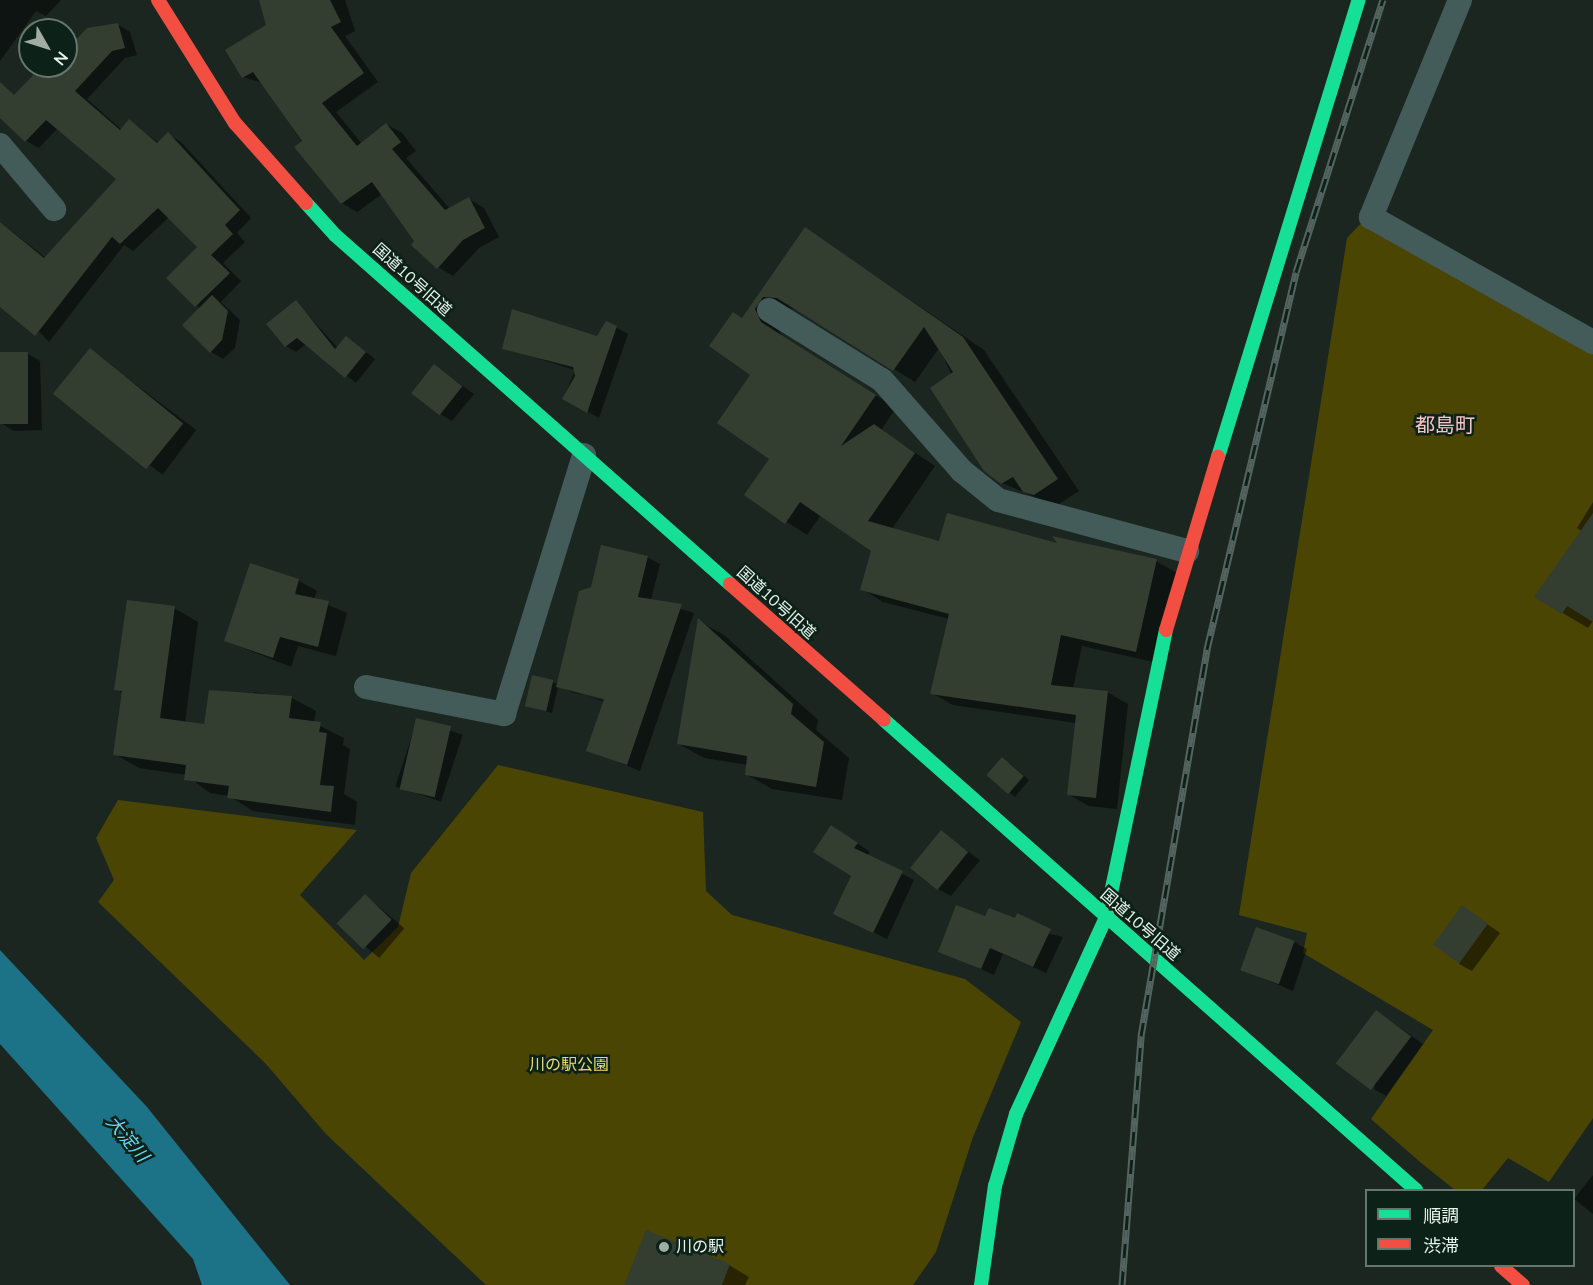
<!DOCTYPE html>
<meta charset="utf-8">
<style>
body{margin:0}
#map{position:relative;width:1593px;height:1285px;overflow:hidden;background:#1b2620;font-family:"Nunito Sans","Noto Sans JP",sans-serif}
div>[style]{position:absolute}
.green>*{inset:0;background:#4b4504}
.water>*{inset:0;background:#1c7287}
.shadow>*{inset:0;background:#0007;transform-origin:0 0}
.building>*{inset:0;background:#333d30;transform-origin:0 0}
.street>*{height:24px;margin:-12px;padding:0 12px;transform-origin:12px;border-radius:12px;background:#435c5a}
.fast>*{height:14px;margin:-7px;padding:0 7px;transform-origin:7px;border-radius:7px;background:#16e098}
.jam>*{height:14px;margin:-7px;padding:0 7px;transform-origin:7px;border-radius:7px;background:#f24e42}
.rail>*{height:7px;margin-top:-3.5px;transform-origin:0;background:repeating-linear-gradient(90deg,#0c2117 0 14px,#536461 0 28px);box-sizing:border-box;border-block:2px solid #536461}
.dots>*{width:16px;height:16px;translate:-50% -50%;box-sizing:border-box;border:3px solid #0c2117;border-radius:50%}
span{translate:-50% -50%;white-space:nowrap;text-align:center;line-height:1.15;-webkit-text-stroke:5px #0c2117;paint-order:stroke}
.street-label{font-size:16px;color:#e8f5ed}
.park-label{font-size:16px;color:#ecdc64}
.poi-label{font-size:16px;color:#e8f5ed}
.left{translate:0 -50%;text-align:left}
.water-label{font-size:18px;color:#64d7f7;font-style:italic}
.quarter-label{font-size:20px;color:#f9c5c9}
.legend{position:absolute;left:1365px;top:1189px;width:210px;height:78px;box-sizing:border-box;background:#0c2117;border:2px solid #64766d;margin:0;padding:8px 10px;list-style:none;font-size:18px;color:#e8f5ed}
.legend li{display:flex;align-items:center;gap:12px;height:30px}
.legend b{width:30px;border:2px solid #64766d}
.north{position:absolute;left:18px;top:18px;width:60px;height:60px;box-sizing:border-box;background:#0c2117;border:2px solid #64766d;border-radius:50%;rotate:129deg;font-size:16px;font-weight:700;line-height:24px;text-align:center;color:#e8f5ed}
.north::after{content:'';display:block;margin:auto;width:21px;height:27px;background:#a0ada5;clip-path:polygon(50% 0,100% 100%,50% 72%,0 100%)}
</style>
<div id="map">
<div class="green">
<i style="clip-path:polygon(1371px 213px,1593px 342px,1593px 1118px,1549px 1182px,1508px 1158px,1482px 1190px,1455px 1190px,1420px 1162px,1371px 1119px,1433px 1030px,1303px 953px,1307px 933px,1239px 915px,1347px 238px)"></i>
<i style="clip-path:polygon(498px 765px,703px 812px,706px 891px,732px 915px,965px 979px,1021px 1022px,973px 1137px,936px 1252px,913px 1285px,486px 1285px,326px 1134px,266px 1064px,98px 902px,114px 880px,96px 838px,118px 800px,357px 830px,300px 895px,364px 960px,398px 927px,411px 873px)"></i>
</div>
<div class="water">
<i style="clip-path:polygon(0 950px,147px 1107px,290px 1285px,202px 1285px,193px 1259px,0 1044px)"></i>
</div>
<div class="shadow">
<i style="clip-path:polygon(0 0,61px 0,46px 16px,36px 11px,0 61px)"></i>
<i style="clip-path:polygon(260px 0,345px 0,355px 31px,345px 36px,378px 82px,336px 112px,362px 144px,386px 124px,402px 133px,416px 151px,406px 158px,450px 209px,469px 199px,484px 208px,499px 237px,479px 248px,453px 276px,438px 267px,382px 194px,357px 212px,342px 203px,263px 83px,243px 77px,267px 26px)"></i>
<i style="clip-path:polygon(117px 24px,130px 32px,137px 55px,125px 58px,87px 99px,122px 130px,129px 121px,159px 143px,168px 134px,181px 142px,251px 218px,237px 233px,245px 242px,223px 263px,241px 281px,221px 302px,240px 320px,235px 348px,223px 359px,211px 352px,200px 308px,169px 278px,199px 247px,169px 217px,133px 251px,124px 245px,49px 342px,0 292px,0 222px,46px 258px,118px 179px,58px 128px,39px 148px,26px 141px,0 116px,0 100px,8px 91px,15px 96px,44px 66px,66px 66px,66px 42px,72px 46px)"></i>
<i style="clip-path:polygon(806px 229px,984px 350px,1079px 491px,1056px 506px,1002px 483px,939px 348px,915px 382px,797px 309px,784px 308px,775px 322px,782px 336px,896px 408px,881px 430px,935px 466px,892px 529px,940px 543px,1061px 546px,1156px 561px,1177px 573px,1158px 663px,1082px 646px,1073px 689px,1107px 692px,1128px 704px,1117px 809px,1089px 806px,1068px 794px,1076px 723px,953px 705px,932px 693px,949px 619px,883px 602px,862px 589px,873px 551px,821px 515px,807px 535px,746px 495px,771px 459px,743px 319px)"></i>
<i style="clip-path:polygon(296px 302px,338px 348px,347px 338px,375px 359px,356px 383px,306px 344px,296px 352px,286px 346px,268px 324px)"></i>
<i style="clip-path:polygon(616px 327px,628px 334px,599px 418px,564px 398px,575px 370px,504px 348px,598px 338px)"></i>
<i style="left:90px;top:350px;width:133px;height:56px;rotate:37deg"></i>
<i style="clip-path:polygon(27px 353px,40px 361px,42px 430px,14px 431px,1px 423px,0 354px)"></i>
<i style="clip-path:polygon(435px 366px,474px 394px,452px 421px,440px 414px)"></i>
<i style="clip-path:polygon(1593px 502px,1593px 621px,1588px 628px,1536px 597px,1583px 532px,1577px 528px)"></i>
<i style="clip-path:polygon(evenodd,647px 557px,660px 564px,651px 600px,694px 613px,640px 771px,588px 750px,605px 702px,558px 687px,552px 713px,526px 705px,533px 676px,558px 684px,647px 557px,570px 689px,612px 699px,611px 702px,570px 692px,570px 689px)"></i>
<i style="clip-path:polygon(251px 565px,299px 581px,317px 591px,314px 599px,347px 613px,336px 656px,298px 646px,291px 667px,226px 641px)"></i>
<i style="clip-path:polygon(174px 608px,198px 622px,185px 723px,206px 726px,253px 699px,254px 692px,292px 698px,316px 711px,314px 723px,344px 738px,343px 745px,350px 749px,344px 794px,357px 802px,355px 825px,253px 811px,229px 796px,210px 793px,186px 775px,139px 768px,115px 754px,123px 693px,116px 689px)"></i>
<i style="clip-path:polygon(699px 621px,724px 635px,818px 720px,816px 730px,849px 758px,842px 800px,772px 789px,746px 774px,748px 765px,704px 758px,679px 744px)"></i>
<i style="left:417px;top:720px;width:48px;height:70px;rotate:18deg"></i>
<i style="clip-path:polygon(1008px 762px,1029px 780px,1015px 797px,1010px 793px)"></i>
<i style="clip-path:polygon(941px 832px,980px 860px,951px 896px,938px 889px)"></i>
<i style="clip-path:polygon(844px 834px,870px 852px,867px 856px,914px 880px,887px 939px,848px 920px,853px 876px)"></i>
<i style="left:366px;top:896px;width:50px;height:39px;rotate:40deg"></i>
<i style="clip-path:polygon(1463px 907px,1500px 933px,1472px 971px,1459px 964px)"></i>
<i style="clip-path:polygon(986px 918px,1063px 937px,1046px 973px,1003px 954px,994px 975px,940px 951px)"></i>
<i style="clip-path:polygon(1294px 942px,1307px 949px,1293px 991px,1243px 970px)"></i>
<i style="clip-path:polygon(1389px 1020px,1423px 1044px,1386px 1096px,1374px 1089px)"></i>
<i style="clip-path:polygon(1593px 1175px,1593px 1214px,1574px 1199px)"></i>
<i style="clip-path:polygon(729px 1265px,749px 1277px,745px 1285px,626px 1285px)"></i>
</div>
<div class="building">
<i style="clip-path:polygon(259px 0,330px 0,341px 22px,331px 27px,364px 73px,322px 103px,357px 146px,386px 123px,401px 142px,392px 149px,445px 210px,469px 197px,485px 228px,463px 240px,437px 269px,411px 245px,414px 241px,372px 182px,341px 204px,294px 147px,302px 141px,253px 72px,242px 78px,225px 50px,266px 25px)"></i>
<i style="clip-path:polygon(118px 23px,125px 48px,112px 51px,75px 91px,120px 130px,129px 119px,157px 143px,168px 132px,240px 210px,225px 225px,233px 234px,211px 255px,230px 273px,195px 307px,166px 278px,197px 247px,158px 208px,120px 244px,112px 237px,35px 336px,0 307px,0 222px,44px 258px,116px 179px,46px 120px,25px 142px,0 118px,0 82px,14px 95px,38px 70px,43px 75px,51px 66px,66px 66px,66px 50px,87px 28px)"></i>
<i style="clip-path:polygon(805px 227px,963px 337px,1058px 479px,1034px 495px,1023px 492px,1013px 477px,1001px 484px,984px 471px,930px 388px,953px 372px,924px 327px,893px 371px,777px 298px,763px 297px,755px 309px,761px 322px,876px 395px,841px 446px,874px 424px,915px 453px,868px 521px,939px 541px,947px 513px,1057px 543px,1052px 536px,1157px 559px,1136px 652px,1061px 635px,1051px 685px,1108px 691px,1096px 798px,1067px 795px,1076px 715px,930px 694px,949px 614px,860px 590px,871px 551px,800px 502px,785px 524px,744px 495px,769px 459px,717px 423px,750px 375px,709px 346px,733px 312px,742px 318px)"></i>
<i style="clip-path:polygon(212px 295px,228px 311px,222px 340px,210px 353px,182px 325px)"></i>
<i style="clip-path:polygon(296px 300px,335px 349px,346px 336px,366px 352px,345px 378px,297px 338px,285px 347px,266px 324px)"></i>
<i style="clip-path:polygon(512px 309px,597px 336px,606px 321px,617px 326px,587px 413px,562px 399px,575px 376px,573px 367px,502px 349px)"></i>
<i style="left:90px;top:348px;width:120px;height:59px;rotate:39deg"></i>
<i style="left:0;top:352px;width:28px;height:72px"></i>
<i style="left:434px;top:364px;width:36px;height:37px;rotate:38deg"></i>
<i style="clip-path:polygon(1593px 513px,1593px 622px,1567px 606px,1562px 614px,1534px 597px)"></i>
<i style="clip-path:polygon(601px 545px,648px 556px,638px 597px,682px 604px,627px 765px,586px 751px,604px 699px,556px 687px,579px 591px,591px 587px)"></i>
<i style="clip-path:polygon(250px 563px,299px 579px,295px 594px,329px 601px,318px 647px,280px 637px,273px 658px,224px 641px)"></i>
<i style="clip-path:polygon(127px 600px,175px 606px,160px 718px,204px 724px,209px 690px,292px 696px,289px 718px,321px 722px,319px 732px,327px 733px,320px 785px,334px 786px,331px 812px,227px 798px,229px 786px,184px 780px,186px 765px,113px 755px,122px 691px,114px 690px)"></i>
<i style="clip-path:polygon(698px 618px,793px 704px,791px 714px,824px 742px,816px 787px,745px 775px,747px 756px,677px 744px)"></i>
<i style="left:532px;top:675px;width:22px;height:32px;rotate:13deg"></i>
<i style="left:416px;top:718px;width:36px;height:73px;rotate:13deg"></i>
<i style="left:1002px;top:757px;width:29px;height:24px;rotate:41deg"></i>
<i style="clip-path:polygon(831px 825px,858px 843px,854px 848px,903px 871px,873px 933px,833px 914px,851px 876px,813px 852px)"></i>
<i style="left:941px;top:830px;width:35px;height:49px;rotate:39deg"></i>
<i style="left:365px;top:894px;width:37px;height:41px;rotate:44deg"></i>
<i style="clip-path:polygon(956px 905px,985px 916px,989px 908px,1015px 918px,1017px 913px,1051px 929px,1033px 967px,990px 948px,981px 969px,938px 952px)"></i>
<i style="left:1462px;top:905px;width:32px;height:49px;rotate:36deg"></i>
<i style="left:1256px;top:927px;width:41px;height:46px;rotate:20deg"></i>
<i style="left:1376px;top:1010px;width:44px;height:67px;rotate:37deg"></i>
<i style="clip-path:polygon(646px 1230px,730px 1264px,722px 1285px,624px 1285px)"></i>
</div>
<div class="street">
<i style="left:1460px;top:0;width:235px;rotate:112.3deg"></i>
<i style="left:1371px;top:217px;width:255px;rotate:29.4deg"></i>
<i style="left:0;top:145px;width:84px;rotate:49.8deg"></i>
<i style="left:769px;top:310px;width:133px;rotate:31.8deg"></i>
<i style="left:882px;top:380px;width:121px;rotate:48.7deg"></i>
<i style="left:962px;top:471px;width:46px;rotate:38.9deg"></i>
<i style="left:998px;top:500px;width:196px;rotate:15.1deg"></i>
<i style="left:366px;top:687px;width:141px;rotate:11.1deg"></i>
<i style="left:504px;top:714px;width:271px;rotate:-72.8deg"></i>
</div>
<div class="fast">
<i style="left:306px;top:203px;width:43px;rotate:47.8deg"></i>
<i style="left:335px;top:235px;width:527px;rotate:41.46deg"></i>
<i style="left:1218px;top:457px;width:478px;rotate:-72.9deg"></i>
<i style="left:884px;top:720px;width:710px;rotate:41.46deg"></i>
<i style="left:981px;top:1285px;width:100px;rotate:-82deg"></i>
<i style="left:995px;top:1186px;width:75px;rotate:-73.7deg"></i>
<i style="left:1016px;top:1114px;width:217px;rotate:-65.4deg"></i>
<i style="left:1106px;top:917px;width:293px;rotate:-78.2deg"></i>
</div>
<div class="jam">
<i style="left:158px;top:0;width:145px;rotate:58deg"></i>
<i style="left:235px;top:123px;width:107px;rotate:48.4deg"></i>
<i style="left:730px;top:584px;width:205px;rotate:41.4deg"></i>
<i style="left:1166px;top:630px;width:181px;rotate:-73.3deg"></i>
<i style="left:1501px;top:1266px;width:29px;rotate:41deg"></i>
</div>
<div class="rail">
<i style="left:1122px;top:1285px;width:250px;rotate:-85.6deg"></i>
<i style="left:1141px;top:1036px;width:393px;rotate:-80.3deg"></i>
<i style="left:1207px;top:649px;width:387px;rotate:-76.7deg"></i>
<i style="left:1296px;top:272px;width:286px;rotate:-72.3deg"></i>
</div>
<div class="dots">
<i style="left:664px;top:1247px;background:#a0ada5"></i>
</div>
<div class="street-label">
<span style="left:412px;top:280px;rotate:42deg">国道10号旧道</span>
<span style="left:776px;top:603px;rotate:42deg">国道10号旧道</span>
<span style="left:1140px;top:925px;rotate:41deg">国道10号旧道</span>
</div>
<div class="park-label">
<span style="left:569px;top:1065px">川の駅公園</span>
</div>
<div class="poi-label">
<span class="left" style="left:676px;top:1247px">川の駅</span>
</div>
<div class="water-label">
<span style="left:127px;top:1139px;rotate:50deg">大淀川</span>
</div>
<div class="quarter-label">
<span style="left:1445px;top:425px">都島町</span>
</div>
<ul class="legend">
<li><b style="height:8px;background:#16e098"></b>順調</li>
<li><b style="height:8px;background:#f24e42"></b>渋滞</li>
</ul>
<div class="north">N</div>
</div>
